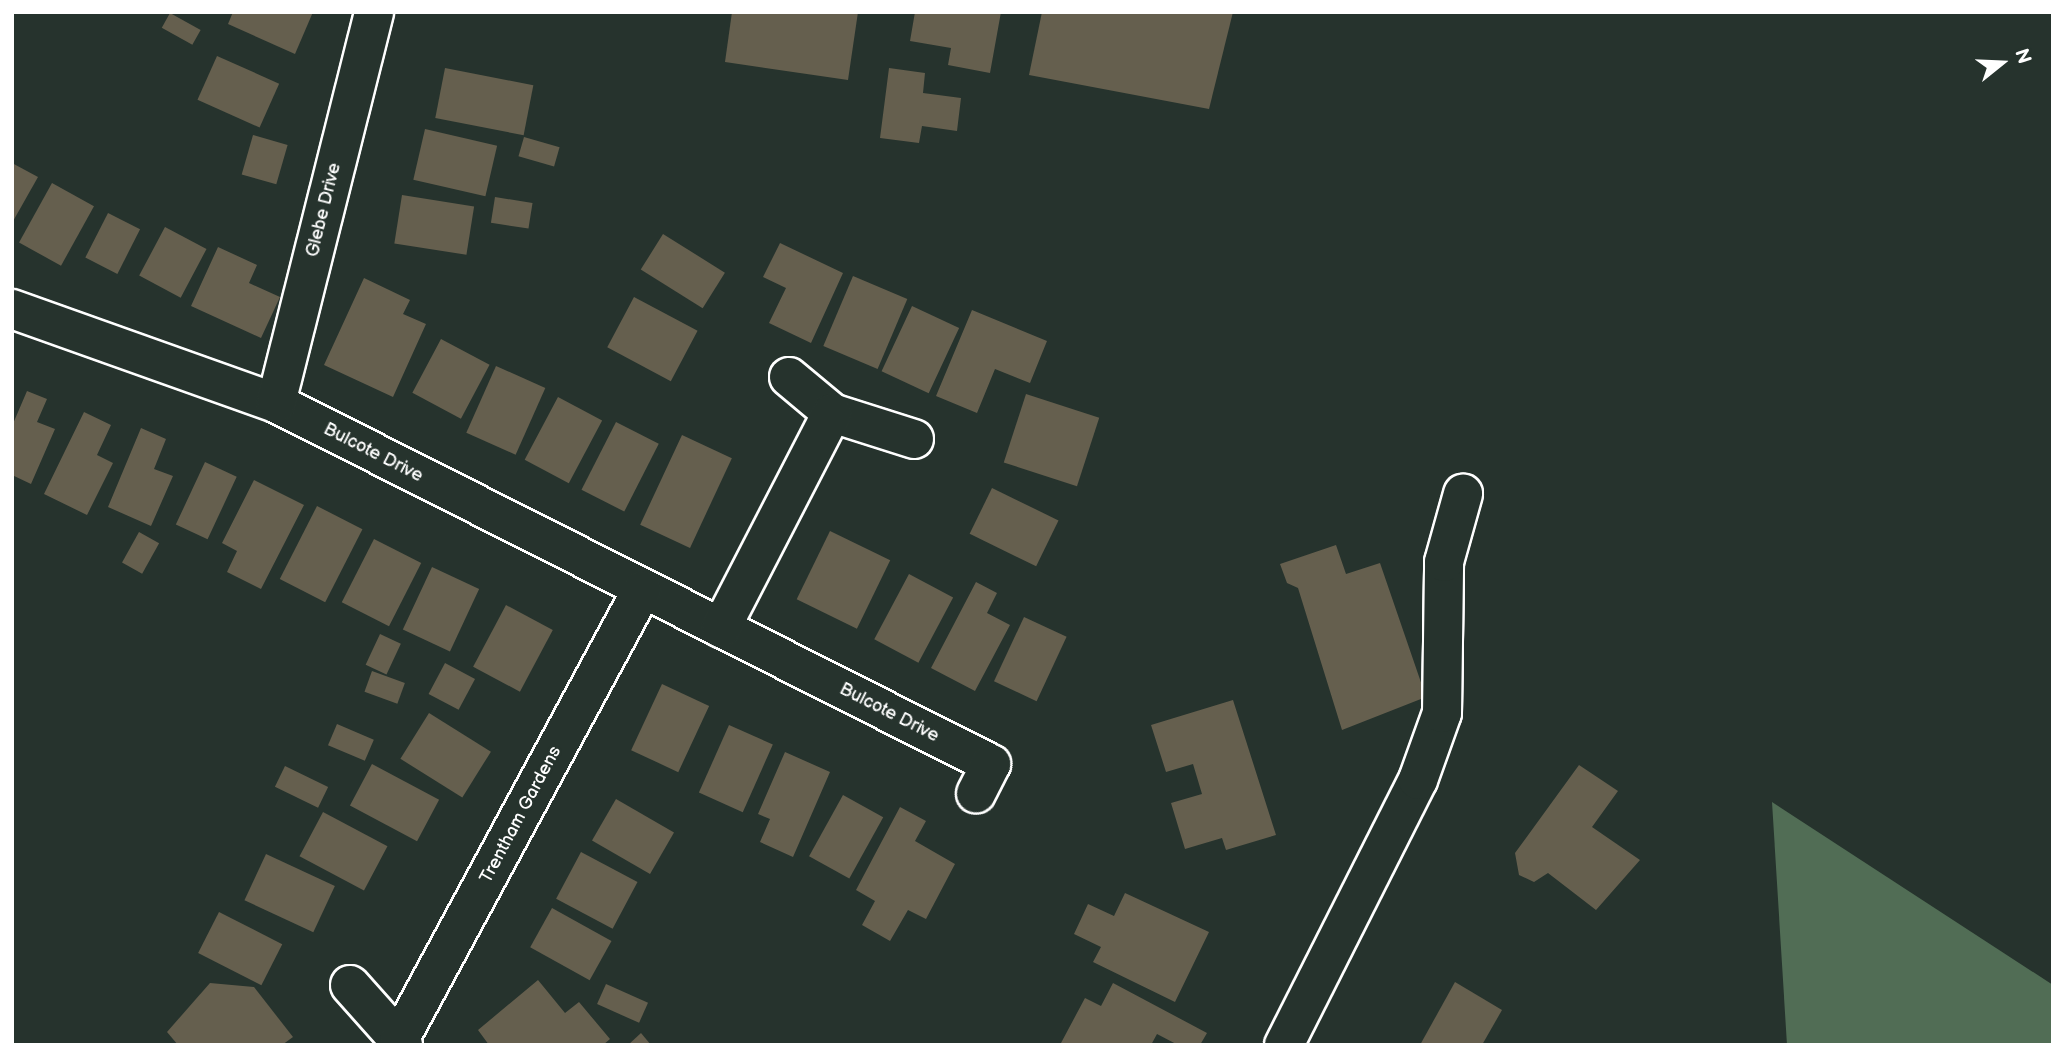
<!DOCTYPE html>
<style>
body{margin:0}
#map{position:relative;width:2065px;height:1057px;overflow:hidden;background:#26332d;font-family:"Balsamiq Sans",sans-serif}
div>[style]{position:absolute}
.green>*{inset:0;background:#516d55}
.building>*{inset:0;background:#655f4e;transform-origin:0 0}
.roads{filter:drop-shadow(2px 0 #fff) drop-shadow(-2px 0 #fff) drop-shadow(0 2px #fff) drop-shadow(0 -2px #fff)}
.minor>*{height:38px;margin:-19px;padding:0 19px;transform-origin:19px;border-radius:19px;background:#26332d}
span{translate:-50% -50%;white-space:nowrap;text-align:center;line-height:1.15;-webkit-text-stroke:5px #26332d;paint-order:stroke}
.street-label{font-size:18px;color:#fff}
.frame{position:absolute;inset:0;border:14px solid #fff;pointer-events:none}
.north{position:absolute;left:1967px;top:28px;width:70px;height:70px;-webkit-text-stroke:5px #26332d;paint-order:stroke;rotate:72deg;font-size:19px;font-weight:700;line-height:28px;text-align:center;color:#fff}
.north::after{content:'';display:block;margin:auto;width:24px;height:32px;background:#fff;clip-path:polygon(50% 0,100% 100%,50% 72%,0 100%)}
</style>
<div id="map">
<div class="green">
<i style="clip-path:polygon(1772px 802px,2053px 985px,2053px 1045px,1787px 1045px)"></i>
</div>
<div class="building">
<i style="clip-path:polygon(233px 12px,313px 12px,295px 54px,228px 24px)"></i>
<i style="clip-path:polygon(732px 12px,858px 12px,848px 80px,725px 62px)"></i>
<i style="clip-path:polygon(915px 12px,1001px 12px,990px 73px,948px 65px,951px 48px,910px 41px)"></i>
<i style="clip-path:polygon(1042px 12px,1233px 12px,1209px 109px,1029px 75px)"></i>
<i style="left:170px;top:13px;width:35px;height:17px;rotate:29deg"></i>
<i style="left:217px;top:56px;width:68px;height:48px;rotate:24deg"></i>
<i style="left:445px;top:68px;width:90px;height:51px;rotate:11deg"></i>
<i style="clip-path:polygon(889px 68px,925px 73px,923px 93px,961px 98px,957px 131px,922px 126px,919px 143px,880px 138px)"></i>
<i style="left:425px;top:129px;width:74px;height:52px;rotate:13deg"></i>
<i style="left:253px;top:135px;width:36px;height:41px;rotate:16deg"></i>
<i style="left:524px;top:137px;width:37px;height:20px;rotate:16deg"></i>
<i style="clip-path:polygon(12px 163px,38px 177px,12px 223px)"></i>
<i style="left:52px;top:183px;width:48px;height:68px;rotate:29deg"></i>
<i style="left:402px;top:195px;width:73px;height:49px;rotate:9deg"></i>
<i style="left:495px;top:197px;width:38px;height:26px;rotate:9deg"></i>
<i style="left:108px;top:213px;width:36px;height:50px;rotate:27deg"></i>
<i style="left:165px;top:227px;width:47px;height:55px;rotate:28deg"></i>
<i style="left:663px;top:234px;width:73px;height:42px;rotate:32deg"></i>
<i style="clip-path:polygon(780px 243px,843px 273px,811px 343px,769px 323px,786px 288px,763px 277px)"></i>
<i style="clip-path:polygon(218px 247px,257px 265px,249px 283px,280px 297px,261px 338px,191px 306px)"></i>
<i style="left:853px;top:276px;width:59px;height:76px;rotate:23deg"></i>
<i style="clip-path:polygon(364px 278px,410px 300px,403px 314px,426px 324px,393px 397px,324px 365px)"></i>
<i style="left:634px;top:297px;width:72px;height:57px;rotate:28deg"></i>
<i style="left:912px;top:306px;width:52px;height:72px;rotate:25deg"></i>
<i style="clip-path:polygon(972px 310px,1047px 341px,1030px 383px,995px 369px,977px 413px,936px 396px)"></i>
<i style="left:441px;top:339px;width:55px;height:61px;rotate:28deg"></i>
<i style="left:496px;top:366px;width:54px;height:73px;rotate:24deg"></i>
<i style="clip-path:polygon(27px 391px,47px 399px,37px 422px,55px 429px,31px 484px,12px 475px,12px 426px)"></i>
<i style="left:1026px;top:394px;width:77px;height:72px;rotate:18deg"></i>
<i style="left:558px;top:397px;width:50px;height:71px;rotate:28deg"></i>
<i style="clip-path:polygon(84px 412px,111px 425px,97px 455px,113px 463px,87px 515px,44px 494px)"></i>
<i style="left:616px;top:422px;width:48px;height:76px;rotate:27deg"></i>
<i style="clip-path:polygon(141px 428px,166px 439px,154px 469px,173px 476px,151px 526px,108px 507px)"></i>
<i style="left:682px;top:435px;width:55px;height:99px;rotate:25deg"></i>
<i style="left:205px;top:462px;width:35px;height:69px;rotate:25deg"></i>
<i style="clip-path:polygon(254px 480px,304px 505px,261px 589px,227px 572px,237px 551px,222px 543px)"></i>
<i style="left:992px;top:488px;width:74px;height:51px;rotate:26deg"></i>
<i style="left:317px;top:506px;width:51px;height:82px;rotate:27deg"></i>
<i style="left:830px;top:531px;width:67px;height:76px;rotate:26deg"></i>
<i style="left:139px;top:532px;width:23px;height:35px;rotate:29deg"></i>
<i style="left:374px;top:539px;width:53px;height:71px;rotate:27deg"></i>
<i style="clip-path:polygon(1336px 545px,1346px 574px,1380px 563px,1426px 697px,1342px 730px,1298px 588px,1287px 583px,1280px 564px)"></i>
<i style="left:432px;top:567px;width:52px;height:69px;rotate:25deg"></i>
<i style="left:909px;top:574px;width:50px;height:74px;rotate:28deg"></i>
<i style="clip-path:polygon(976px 582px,997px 593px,987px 613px,1010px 625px,975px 691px,931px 668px)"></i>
<i style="left:506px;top:605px;width:53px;height:70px;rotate:28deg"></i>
<i style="left:1024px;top:617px;width:47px;height:71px;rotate:25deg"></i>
<i style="left:380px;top:634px;width:23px;height:34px;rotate:25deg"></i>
<i style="left:445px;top:663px;width:34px;height:35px;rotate:28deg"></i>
<i style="left:372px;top:671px;width:35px;height:22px;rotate:20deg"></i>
<i style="left:662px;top:684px;width:52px;height:73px;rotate:25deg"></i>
<i style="clip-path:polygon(1233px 700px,1276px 835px,1226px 850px,1222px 838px,1185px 849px,1171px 803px,1202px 794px,1193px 764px,1166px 772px,1151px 725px)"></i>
<i style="left:429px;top:713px;width:73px;height:54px;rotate:32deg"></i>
<i style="left:337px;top:724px;width:40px;height:23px;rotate:23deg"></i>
<i style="left:729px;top:725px;width:48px;height:74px;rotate:24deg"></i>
<i style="clip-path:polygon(785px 752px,830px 772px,793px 857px,760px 842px,770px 819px,758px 814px)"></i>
<i style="left:372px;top:764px;width:76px;height:47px;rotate:28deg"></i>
<i style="clip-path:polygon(1579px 765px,1618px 791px,1592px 827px,1640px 860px,1596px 910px,1548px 873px,1534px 882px,1519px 875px,1515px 853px)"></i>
<i style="left:285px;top:766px;width:48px;height:23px;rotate:26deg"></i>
<i style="left:843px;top:795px;width:46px;height:70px;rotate:29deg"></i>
<i style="left:616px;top:799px;width:67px;height:48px;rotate:30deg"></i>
<i style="clip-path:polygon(900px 807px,926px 821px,915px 841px,955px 864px,926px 919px,908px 910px,890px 941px,862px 925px,875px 901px,856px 890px)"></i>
<i style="left:323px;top:812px;width:73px;height:50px;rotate:28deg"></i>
<i style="left:581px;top:852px;width:64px;height:53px;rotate:28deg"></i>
<i style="left:266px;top:854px;width:76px;height:51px;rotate:25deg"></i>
<i style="clip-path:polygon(1125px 893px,1209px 932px,1175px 1002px,1093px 962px,1101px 947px,1074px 934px,1088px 904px,1114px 916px)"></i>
<i style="left:552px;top:908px;width:68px;height:45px;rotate:29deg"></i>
<i style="left:219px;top:912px;width:71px;height:46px;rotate:27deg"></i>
<i style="clip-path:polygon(538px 980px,565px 1013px,579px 1002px,610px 1039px,603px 1045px,489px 1045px,478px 1030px)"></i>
<i style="clip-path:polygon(1455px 982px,1502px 1010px,1482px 1045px,1420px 1045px)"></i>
<i style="clip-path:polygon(210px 983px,254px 987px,293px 1037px,282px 1045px,178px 1045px,167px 1032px)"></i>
<i style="clip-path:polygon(1113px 983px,1207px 1033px,1200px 1045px,1178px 1045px,1157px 1034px,1151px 1045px,1061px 1043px,1085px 998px,1101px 1006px)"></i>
<i style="left:606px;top:984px;width:46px;height:22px;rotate:24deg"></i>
<i style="clip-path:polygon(641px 1033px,651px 1045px,628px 1045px)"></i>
</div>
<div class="roads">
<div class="minor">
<i style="left:12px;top:309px;width:280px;rotate:19.6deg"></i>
<i style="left:276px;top:403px;width:801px;rotate:26.79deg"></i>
<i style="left:991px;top:764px;width:33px;rotate:117deg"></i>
<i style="left:789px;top:377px;width:56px;rotate:39.9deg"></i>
<i style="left:832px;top:413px;width:86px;rotate:17.6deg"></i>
<i style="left:276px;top:403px;width:403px;rotate:-75.9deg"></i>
<i style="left:721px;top:628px;width:242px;rotate:-62.7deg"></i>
<i style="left:350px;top:985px;width:74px;rotate:48.3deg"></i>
<i style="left:403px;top:1045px;width:6px;rotate:-129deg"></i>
<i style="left:399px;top:1040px;width:511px;rotate:-61.63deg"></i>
<i style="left:1284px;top:1045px;width:297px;rotate:-63.2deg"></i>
<i style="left:1418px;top:780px;width:71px;rotate:-70.3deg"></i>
<i style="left:1442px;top:713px;width:151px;rotate:-89.2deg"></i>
<i style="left:1444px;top:562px;width:71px;rotate:-74.4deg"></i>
</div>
</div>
<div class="street-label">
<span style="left:324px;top:210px;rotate:-76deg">Glebe Drive</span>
<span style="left:373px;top:453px;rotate:27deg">Bulcote Drive</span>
<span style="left:889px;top:713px;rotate:27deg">Bulcote Drive</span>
<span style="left:521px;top:815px;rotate:-62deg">Trentham Gardens</span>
</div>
<div class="frame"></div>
<div class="north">N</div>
</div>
